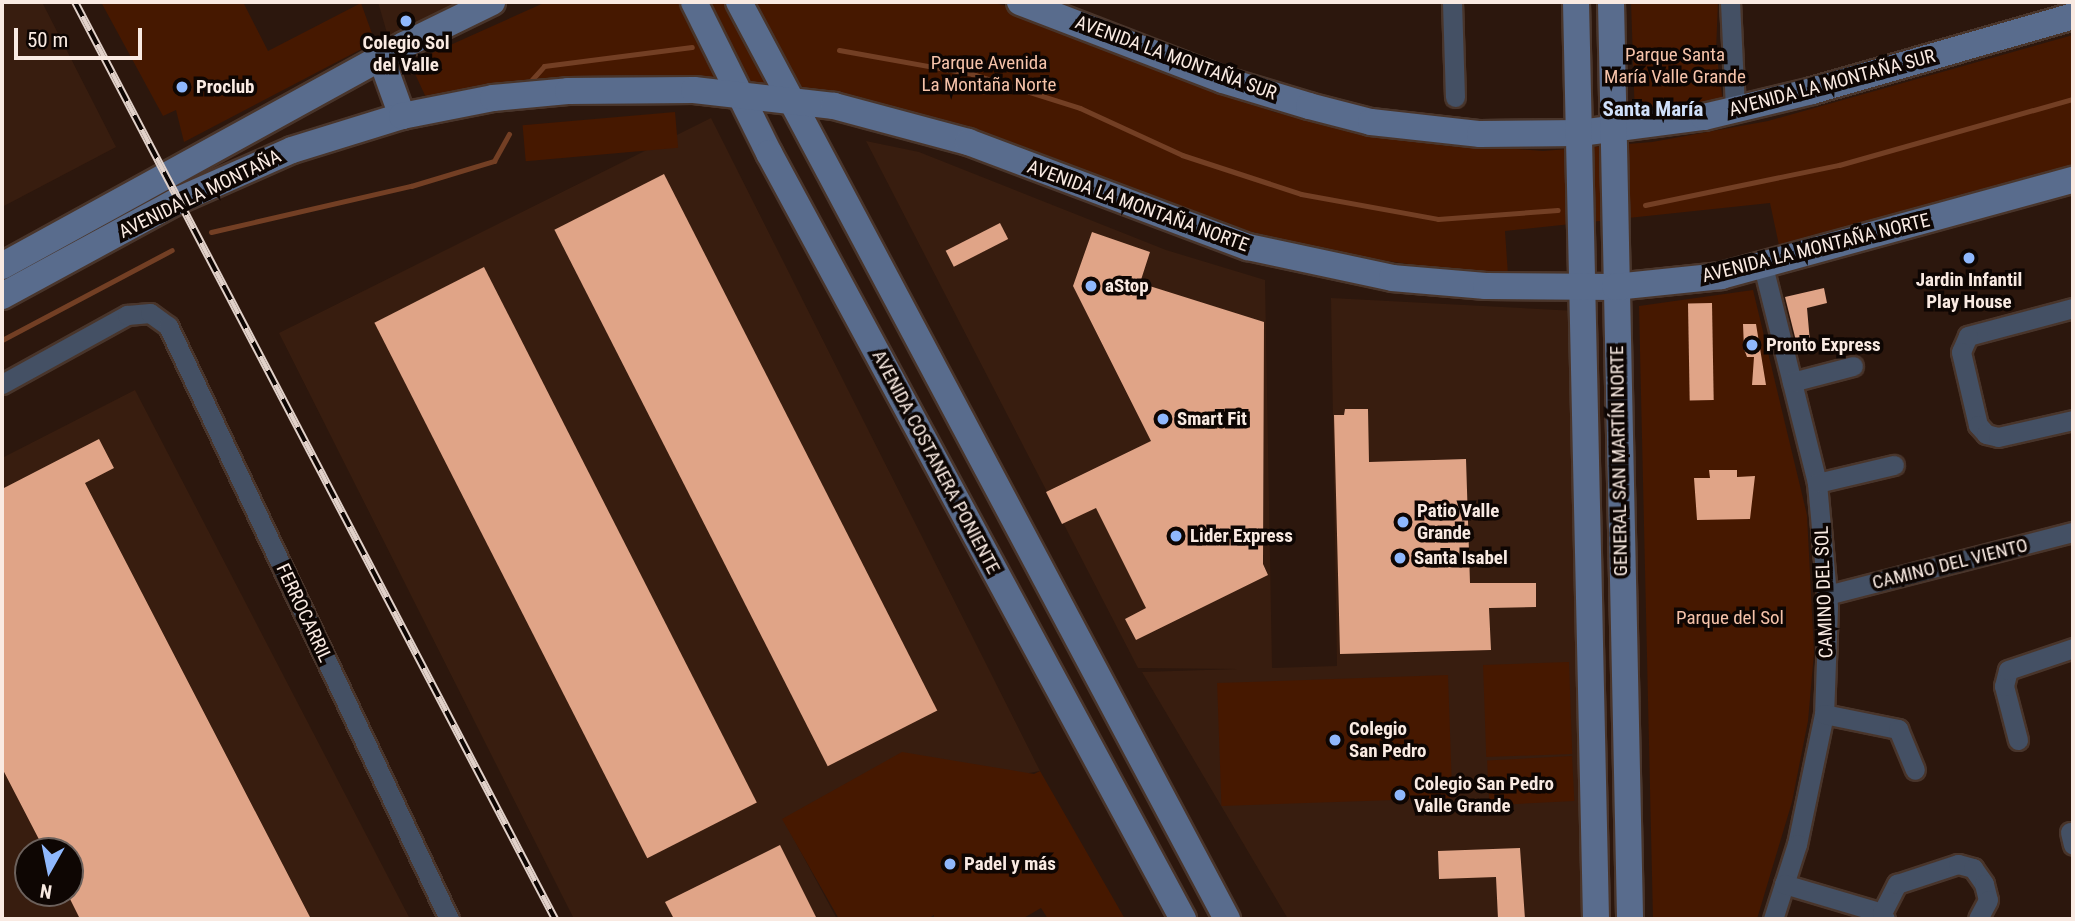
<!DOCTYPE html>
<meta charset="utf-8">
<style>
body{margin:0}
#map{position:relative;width:2075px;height:921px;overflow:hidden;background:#2c170d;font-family:"Roboto Condensed",sans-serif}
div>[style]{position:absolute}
.built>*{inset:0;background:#381d0f}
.green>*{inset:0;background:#461800;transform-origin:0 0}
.stream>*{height:5px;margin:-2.5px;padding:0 2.5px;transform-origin:2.5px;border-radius:2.5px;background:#733f24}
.building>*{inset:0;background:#e0a487;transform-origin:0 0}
.roads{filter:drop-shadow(2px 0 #49352b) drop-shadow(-2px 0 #49352b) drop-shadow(0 2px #49352b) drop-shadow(0 -2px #49352b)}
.street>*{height:19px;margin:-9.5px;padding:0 9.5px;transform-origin:9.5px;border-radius:9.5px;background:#445064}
.secondary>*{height:26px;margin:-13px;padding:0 13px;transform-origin:13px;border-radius:13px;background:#596c8d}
.rail>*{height:8px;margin-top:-4px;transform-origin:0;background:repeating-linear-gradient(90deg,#0e0603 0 16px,#e1d1c9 0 32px);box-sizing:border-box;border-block:2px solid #e1d1c9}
.dots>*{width:19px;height:19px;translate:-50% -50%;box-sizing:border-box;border:4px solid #0e0603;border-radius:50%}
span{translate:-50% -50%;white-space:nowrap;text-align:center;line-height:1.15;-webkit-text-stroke:7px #0e0603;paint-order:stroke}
.poi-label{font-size:19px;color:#f9eae2;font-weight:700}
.left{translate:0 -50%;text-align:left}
.park-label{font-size:19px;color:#f6c3aa}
.street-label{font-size:19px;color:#f9eae2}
.neighbourhood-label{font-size:21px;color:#d0e0fa;font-weight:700}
.frame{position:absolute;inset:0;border:4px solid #f9eae2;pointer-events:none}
.north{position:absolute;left:14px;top:837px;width:70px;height:70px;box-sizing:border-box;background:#0e0603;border:2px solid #6c615c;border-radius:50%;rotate:189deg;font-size:19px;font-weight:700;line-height:28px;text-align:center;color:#f9eae2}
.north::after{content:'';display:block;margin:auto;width:24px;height:32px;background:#8fb8fd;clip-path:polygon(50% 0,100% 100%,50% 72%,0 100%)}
.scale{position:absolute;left:14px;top:28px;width:128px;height:32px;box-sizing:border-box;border:4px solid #f9eae2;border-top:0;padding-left:9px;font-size:21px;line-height:24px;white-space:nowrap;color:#f9eae2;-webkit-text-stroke:5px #0e0603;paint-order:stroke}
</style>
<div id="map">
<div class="built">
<i style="clip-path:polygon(2px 2px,42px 2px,116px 147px,2px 207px)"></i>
<i style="clip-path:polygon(378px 2px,466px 2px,389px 40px)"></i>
<i style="clip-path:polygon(711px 118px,1040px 771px,783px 819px,837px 919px,574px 919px,279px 333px)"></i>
<i style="clip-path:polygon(866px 141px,919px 152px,1166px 250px,1265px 280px,1272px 668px,1337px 666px,1331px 298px,1576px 311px,1588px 919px,1288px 919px,1142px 672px,1238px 669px,1138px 668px)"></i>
<i style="clip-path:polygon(evenodd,135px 390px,410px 919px,2px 919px,2px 458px,135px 390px,28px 851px,70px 851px,70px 893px,28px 893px,28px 851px)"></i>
</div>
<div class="green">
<i style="clip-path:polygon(101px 2px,243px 2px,268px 51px,361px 3px,375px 42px,184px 142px,176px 110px,163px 116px)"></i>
<i style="clip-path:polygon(546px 2px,988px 2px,1012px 7px,1119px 54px,1274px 112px,1431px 142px,1543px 151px,1652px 142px,1768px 121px,2073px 35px,2073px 172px,1780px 250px,1770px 203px,1505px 231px,1508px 275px,1456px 271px,1353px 256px,1226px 226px,819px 102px,429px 104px,410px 63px)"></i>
<i style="clip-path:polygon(1631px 2px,1718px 2px,1716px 51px,1723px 102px,1635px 118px)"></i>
<i style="left:675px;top:112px;width:36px;height:153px;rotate:85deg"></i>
<i style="clip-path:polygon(1753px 290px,1807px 515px,1814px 653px,1808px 721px,1792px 802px,1757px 919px,1653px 919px,1639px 306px)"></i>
<i style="left:1569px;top:662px;width:92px;height:86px;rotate:88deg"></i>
<i style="left:1448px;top:675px;width:123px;height:231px;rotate:88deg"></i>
<i style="clip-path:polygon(902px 752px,1034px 774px,1040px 771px,1125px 919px,1048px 919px,1041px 908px,1022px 919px,934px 919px,934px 915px,927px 919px,839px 919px,782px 819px)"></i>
<i style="left:1572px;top:756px;width:45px;height:85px;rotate:87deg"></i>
</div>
<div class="stream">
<i style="left:839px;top:50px;width:135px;rotate:10.2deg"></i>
<i style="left:972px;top:74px;width:113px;rotate:17.5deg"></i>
<i style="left:1080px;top:108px;width:112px;rotate:24.7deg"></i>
<i style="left:1182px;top:155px;width:125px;rotate:18.1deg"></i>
<i style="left:1301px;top:194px;width:139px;rotate:10.3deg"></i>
<i style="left:1438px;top:219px;width:120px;rotate:-4.3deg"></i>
<i style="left:528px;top:84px;width:24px;rotate:-48deg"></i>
<i style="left:544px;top:66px;width:149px;rotate:-7.3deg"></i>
<i style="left:1645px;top:205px;width:198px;rotate:-11.7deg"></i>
<i style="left:1839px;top:165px;width:243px;rotate:-15.8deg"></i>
<i style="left:211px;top:232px;width:205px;rotate:-13deg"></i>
<i style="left:411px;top:186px;width:87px;rotate:-16.8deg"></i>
<i style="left:494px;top:161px;width:31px;rotate:-61deg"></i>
<i style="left:2px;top:340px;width:192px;rotate:-27.9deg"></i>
</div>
<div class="building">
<i style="left:664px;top:174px;width:602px;height:123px;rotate:63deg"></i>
<i style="left:1000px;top:223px;width:18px;height:61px;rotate:63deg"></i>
<i style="clip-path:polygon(1092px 232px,1150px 252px,1140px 283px,1264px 322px,1263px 564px,1268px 575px,1136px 640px,1125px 619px,1146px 608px,1096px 508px,1062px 524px,1046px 492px,1151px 441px,1073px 286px)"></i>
<i style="left:484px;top:267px;width:601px;height:123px;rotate:63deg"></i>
<i style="clip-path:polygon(1824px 288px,1827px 303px,1807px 308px,1810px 342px,1797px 345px,1785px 297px)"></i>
<i style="left:1712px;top:303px;width:97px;height:24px;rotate:89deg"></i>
<i style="clip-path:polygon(1743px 324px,1756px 324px,1766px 385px,1752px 385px,1754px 357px,1747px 357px,1744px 349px)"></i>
<i style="clip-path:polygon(1345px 409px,1368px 409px,1369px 462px,1466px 459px,1470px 583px,1536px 583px,1536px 607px,1489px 608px,1491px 650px,1340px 654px,1334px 415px,1344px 415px)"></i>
<i style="clip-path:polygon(99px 439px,114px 468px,85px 483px,311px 919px,80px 919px,70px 899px,70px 851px,45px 851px,2px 768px,2px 489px)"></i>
<i style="clip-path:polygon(1709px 470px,1737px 470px,1737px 477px,1755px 476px,1750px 519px,1697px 520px,1694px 478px,1710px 478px)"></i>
<i style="clip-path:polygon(780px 845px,817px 919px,674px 919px,665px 902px)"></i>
<i style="clip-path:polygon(1520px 848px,1525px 919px,1498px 919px,1496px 877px,1439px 879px,1438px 851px)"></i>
</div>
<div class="roads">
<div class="street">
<i style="left:1452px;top:2px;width:95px;rotate:88.2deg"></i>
<i style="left:1730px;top:2px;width:107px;rotate:87.3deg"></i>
<i style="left:1763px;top:266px;width:224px;rotate:76deg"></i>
<i style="left:1817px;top:483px;width:124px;rotate:84.9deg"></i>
<i style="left:1828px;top:607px;width:107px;rotate:92.1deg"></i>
<i style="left:1824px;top:714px;width:133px;rotate:101.7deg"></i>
<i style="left:1797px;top:844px;width:79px;rotate:107.7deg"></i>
<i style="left:2073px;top:308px;width:109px;rotate:165.1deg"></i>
<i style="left:1968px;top:336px;width:17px;rotate:114deg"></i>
<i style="left:1961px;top:352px;width:75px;rotate:76.9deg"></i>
<i style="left:1978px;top:425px;width:12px;rotate:48deg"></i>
<i style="left:1986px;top:434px;width:12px;rotate:14deg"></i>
<i style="left:1998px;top:437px;width:77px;rotate:-12.8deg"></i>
<i style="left:1792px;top:382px;width:63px;rotate:-14.7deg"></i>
<i style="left:2px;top:384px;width:143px;rotate:-28.9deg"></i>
<i style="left:127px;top:315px;width:23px;rotate:-5deg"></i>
<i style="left:150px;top:313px;width:22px;rotate:36deg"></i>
<i style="left:168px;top:326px;width:656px;rotate:64.65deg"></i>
<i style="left:1817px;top:483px;width:79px;rotate:-13.2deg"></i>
<i style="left:1827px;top:595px;width:254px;rotate:-14.4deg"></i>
<i style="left:1824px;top:714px;width:76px;rotate:11.5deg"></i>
<i style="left:1898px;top:729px;width:44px;rotate:67.5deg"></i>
<i style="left:2018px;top:740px;width:56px;rotate:-104.5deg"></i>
<i style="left:2004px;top:686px;width:16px;rotate:-76deg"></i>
<i style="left:2008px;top:670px;width:69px;rotate:-18.7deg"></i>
<i style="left:2070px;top:832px;width:13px;rotate:77deg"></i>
<i style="left:1784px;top:884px;width:102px;rotate:16.5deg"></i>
<i style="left:1885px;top:919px;width:7px;rotate:-117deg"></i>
<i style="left:1882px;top:913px;width:33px;rotate:-63deg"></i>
<i style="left:1897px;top:884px;width:64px;rotate:-18.2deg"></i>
<i style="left:1958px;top:864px;width:16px;rotate:15deg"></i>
<i style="left:1973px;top:868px;width:19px;rotate:55deg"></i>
<i style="left:1984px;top:884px;width:16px;rotate:76deg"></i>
<i style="left:1988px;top:900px;width:21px;rotate:118deg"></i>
</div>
<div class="secondary">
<i style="left:694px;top:2px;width:169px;rotate:63.6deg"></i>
<i style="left:769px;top:153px;width:871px;rotate:61.61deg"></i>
<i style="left:739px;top:2px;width:1039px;rotate:61.98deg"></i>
<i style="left:1020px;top:2px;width:217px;rotate:21deg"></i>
<i style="left:1223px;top:80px;width:90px;rotate:16.8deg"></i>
<i style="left:1309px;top:106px;width:64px;rotate:14.5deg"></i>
<i style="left:1371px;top:122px;width:110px;rotate:6.3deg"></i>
<i style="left:1480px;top:134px;width:100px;rotate:-0.6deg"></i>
<i style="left:1580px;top:133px;width:125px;rotate:-7.4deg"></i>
<i style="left:1704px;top:117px;width:111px;rotate:-13.5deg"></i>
<i style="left:1812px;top:91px;width:272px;rotate:-16deg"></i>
<i style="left:1576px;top:2px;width:917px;rotate:88.75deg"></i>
<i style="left:1611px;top:2px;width:917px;rotate:88.81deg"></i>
<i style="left:381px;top:58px;width:62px;rotate:70.1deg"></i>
<i style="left:2px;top:266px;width:459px;rotate:-28.8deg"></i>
<i style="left:404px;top:45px;width:98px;rotate:-26deg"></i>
<i style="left:2px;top:296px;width:204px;rotate:-28.5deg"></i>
<i style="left:181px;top:199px;width:121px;rotate:-23.8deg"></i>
<i style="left:292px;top:150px;width:115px;rotate:-17.2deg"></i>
<i style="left:402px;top:116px;width:93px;rotate:-11.2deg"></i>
<i style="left:493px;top:98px;width:75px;rotate:-5.3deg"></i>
<i style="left:568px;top:91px;width:126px;rotate:-0.5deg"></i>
<i style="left:694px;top:90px;width:141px;rotate:6.5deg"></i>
<i style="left:834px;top:106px;width:139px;rotate:15deg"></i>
<i style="left:968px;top:142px;width:299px;rotate:20.6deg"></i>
<i style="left:1248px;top:247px;width:147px;rotate:12.1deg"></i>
<i style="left:1392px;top:278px;width:94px;rotate:4.9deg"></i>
<i style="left:1486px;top:286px;width:129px;rotate:0.4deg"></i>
<i style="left:1615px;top:287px;width:107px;rotate:-5.9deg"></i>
<i style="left:1721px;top:276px;width:365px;rotate:-15.3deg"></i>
</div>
</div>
<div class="rail">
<i style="left:75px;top:2px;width:1035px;rotate:62.37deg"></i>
</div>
<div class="dots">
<i style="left:406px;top:21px;background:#8fb8fd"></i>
<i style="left:182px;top:87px;background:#8fb8fd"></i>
<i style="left:1969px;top:258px;background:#8fb8fd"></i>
<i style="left:1091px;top:286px;background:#8fb8fd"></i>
<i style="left:1752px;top:345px;background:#8fb8fd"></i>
<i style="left:1163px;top:419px;background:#8fb8fd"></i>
<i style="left:1403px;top:522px;background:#8fb8fd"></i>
<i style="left:1176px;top:536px;background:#8fb8fd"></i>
<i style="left:1400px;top:558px;background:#8fb8fd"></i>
<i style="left:1335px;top:740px;background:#8fb8fd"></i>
<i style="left:1400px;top:795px;background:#8fb8fd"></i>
<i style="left:950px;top:864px;background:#8fb8fd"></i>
</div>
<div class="poi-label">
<span style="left:406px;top:54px">Colegio Sol<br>del Valle</span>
<span class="left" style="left:196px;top:87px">Proclub</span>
<span style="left:1969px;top:291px">Jardin Infantil<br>Play House</span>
<span class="left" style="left:1105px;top:286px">aStop</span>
<span class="left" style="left:1766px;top:345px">Pronto Express</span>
<span class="left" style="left:1177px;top:419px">Smart Fit</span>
<span class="left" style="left:1417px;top:522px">Patio Valle<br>Grande</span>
<span class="left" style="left:1190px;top:536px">Lider Express</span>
<span class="left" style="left:1414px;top:558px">Santa Isabel</span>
<span class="left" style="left:1349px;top:740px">Colegio<br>San Pedro</span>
<span class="left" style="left:1414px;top:795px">Colegio San Pedro<br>Valle Grande</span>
<span class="left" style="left:964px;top:864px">Padel y más</span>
</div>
<div class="park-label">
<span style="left:1675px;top:66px">Parque Santa<br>María Valle Grande</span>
<span style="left:989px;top:74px">Parque Avenida<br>La Montaña Norte</span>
<span style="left:1730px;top:618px">Parque del Sol</span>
</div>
<div class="street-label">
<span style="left:1176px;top:58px;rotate:20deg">AVENIDA LA MONTAÑA SUR</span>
<span style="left:1832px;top:83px;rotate:-15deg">AVENIDA LA MONTAÑA SUR</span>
<span style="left:200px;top:194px;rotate:-26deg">AVENIDA LA MONTAÑA</span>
<span style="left:1138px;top:206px;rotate:20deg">AVENIDA LA MONTAÑA NORTE</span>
<span style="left:1816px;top:248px;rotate:-14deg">AVENIDA LA MONTAÑA NORTE</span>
<span style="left:1619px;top:461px;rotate:-91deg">GENERAL SAN MARTÍN NORTE</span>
<span style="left:936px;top:462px;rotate:62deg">AVENIDA COSTANERA PONIENTE</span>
<span style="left:1950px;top:564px;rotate:-14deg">CAMINO DEL VIENTO</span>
<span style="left:1824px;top:592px;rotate:-92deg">CAMINO DEL SOL</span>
<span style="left:304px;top:613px;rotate:65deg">FERROCARRIL</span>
</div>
<div class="neighbourhood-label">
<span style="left:1653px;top:109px">Santa María</span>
</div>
<div class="frame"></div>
<div class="north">N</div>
<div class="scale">50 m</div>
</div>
